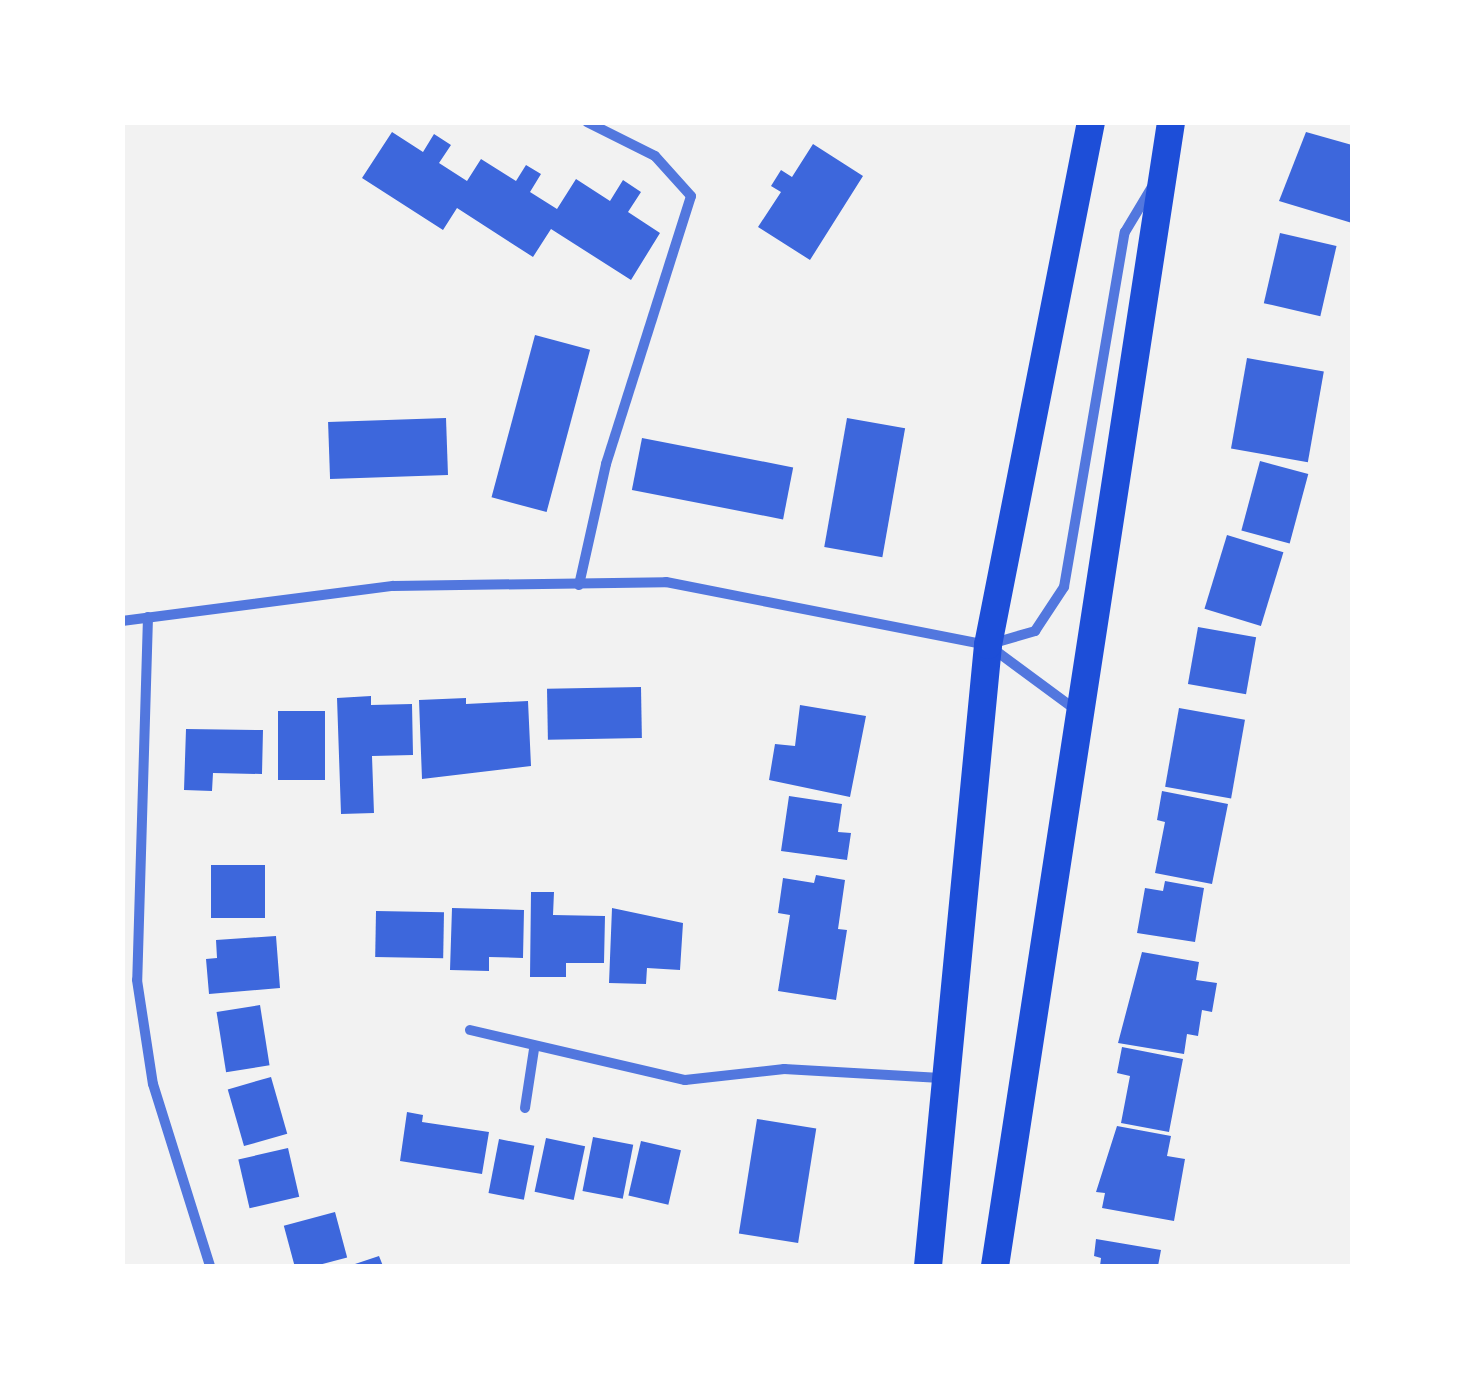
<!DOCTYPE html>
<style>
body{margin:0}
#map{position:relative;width:1475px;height:1389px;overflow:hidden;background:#f2f2f2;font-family:Spectral,serif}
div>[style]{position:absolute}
.building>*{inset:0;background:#3d67dc;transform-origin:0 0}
.minor>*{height:10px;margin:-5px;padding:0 5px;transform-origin:5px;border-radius:5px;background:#5277de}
.trunk>*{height:28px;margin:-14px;padding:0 14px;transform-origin:14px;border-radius:14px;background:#1d4ed8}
span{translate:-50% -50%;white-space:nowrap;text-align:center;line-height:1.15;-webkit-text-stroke:9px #fff;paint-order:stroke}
.frame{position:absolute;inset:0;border:125px solid #fff;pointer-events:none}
</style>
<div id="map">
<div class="building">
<i style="clip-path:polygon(392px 132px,423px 152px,434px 134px,451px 145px,439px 163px,467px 181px,481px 159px,516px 181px,526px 165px,541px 174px,530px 192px,557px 209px,576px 179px,610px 201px,623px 180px,641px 192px,628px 212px,660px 233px,631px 280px,551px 229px,533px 257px,457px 208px,443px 230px,362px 178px)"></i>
<i style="clip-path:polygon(1306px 132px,1352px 145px,1352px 223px,1279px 201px)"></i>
<i style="clip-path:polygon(813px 144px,863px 176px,810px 260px,758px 227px,781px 192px,771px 186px,781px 170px,792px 177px)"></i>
<i style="left:1280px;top:233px;width:58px;height:72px;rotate:13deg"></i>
<i style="left:535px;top:335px;width:57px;height:168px;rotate:15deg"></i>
<i style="left:1247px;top:358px;width:78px;height:92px;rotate:10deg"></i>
<i style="left:446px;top:418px;width:57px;height:118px;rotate:88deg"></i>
<i style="left:847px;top:418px;width:59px;height:131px;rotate:10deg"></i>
<i style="left:642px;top:438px;width:154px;height:53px;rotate:11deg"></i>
<i style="left:1260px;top:461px;width:50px;height:72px;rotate:15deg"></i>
<i style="left:1227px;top:535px;width:59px;height:77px;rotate:17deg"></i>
<i style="left:1198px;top:627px;width:59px;height:58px;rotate:10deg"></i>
<i style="left:641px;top:687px;width:51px;height:94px;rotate:89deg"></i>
<i style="clip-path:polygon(371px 696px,371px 705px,412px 704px,413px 755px,372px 756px,374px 813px,341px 814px,337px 698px)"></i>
<i style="clip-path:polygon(466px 698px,466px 704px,528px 701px,531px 766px,422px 779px,419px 700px)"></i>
<i style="clip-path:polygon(800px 705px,866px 716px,850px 797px,769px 780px,775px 744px,795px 746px)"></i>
<i style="left:1179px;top:708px;width:67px;height:80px;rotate:10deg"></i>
<i style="left:278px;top:711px;width:47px;height:69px"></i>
<i style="clip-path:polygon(186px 729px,263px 730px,262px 774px,213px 773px,212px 791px,184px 790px)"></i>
<i style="clip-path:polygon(1162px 791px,1228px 804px,1212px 884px,1155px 873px,1165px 822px,1157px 820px)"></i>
<i style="clip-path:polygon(789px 796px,842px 804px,838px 832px,851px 833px,847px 860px,781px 851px)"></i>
<i style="left:211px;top:865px;width:54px;height:53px"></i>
<i style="clip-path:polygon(816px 875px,845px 880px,838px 929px,847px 930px,836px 1000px,778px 991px,790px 915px,778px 913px,783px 878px,814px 883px)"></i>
<i style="clip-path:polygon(1165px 881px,1204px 888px,1195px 942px,1137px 933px,1145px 888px,1163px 891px)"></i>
<i style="clip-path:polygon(531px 892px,554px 892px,553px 915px,605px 916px,604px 963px,566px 963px,566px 977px,530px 977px)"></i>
<i style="clip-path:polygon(452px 908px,524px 910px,523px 958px,489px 957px,489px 971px,450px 970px)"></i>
<i style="clip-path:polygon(612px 908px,683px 923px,680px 970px,647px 968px,646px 984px,609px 983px)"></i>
<i style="left:376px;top:911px;width:68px;height:46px;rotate:1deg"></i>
<i style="clip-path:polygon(276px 936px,280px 988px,209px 994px,206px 959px,217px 958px,216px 940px)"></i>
<i style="clip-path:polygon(1142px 952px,1199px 962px,1196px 980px,1217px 983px,1212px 1012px,1202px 1010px,1198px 1036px,1187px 1034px,1184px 1054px,1118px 1043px)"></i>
<i style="left:260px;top:1005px;width:61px;height:44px;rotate:81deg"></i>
<i style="clip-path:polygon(1122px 1047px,1183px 1059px,1169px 1132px,1121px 1123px,1130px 1076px,1117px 1073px)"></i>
<i style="left:271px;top:1077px;width:59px;height:45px;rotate:74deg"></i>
<i style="clip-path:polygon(407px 1112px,423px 1115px,422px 1122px,489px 1132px,482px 1174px,400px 1161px)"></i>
<i style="left:757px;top:1119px;width:60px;height:116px;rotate:9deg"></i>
<i style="clip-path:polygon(1117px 1126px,1171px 1136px,1167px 1156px,1185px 1159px,1174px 1221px,1102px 1208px,1105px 1193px,1096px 1192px)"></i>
<i style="left:593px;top:1137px;width:41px;height:55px;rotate:11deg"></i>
<i style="left:546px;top:1138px;width:40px;height:55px;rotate:12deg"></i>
<i style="left:499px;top:1139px;width:36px;height:55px;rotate:11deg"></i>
<i style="left:641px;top:1141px;width:41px;height:56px;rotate:13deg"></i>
<i style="left:288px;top:1148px;width:50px;height:51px;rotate:77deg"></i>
<i style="left:335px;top:1212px;width:47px;height:53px;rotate:75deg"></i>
<i style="clip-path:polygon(1096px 1239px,1161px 1250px,1158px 1266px,1100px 1266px,1101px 1258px,1094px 1256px)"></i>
<i style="clip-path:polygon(379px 1256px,383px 1266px,349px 1266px)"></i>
</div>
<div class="minor">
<i style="left:579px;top:585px;width:124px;rotate:-77.4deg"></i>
<i style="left:606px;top:464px;width:281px;rotate:-72.4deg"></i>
<i style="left:691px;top:196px;width:54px;rotate:-132deg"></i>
<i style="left:655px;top:156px;width:76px;rotate:-153.4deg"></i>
<i style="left:148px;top:617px;width:363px;rotate:91.7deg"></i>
<i style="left:137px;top:980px;width:105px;rotate:81.3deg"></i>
<i style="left:153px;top:1084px;width:191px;rotate:72.6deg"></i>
<i style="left:122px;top:621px;width:273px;rotate:-7.4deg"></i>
<i style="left:393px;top:586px;width:273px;rotate:-0.8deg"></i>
<i style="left:666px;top:582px;width:328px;rotate:11.1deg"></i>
<i style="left:988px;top:645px;width:109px;rotate:36.5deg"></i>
<i style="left:994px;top:643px;width:43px;rotate:-16.3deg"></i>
<i style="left:1035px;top:631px;width:53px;rotate:-56.6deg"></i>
<i style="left:1064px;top:587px;width:360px;rotate:-80.3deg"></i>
<i style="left:1125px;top:232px;width:52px;rotate:-59deg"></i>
<i style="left:470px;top:1030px;width:221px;rotate:13.1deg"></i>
<i style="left:685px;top:1080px;width:100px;rotate:-6.3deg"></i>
<i style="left:784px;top:1069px;width:157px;rotate:3.3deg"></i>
<i style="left:525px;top:1108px;width:60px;rotate:-81.3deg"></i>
</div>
<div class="trunk">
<i style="left:928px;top:1266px;width:624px;rotate:-84.48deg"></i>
<i style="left:988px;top:645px;width:533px;rotate:-78.86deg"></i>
<i style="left:995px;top:1266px;width:1157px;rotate:-81.25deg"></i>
</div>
<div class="frame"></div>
</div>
